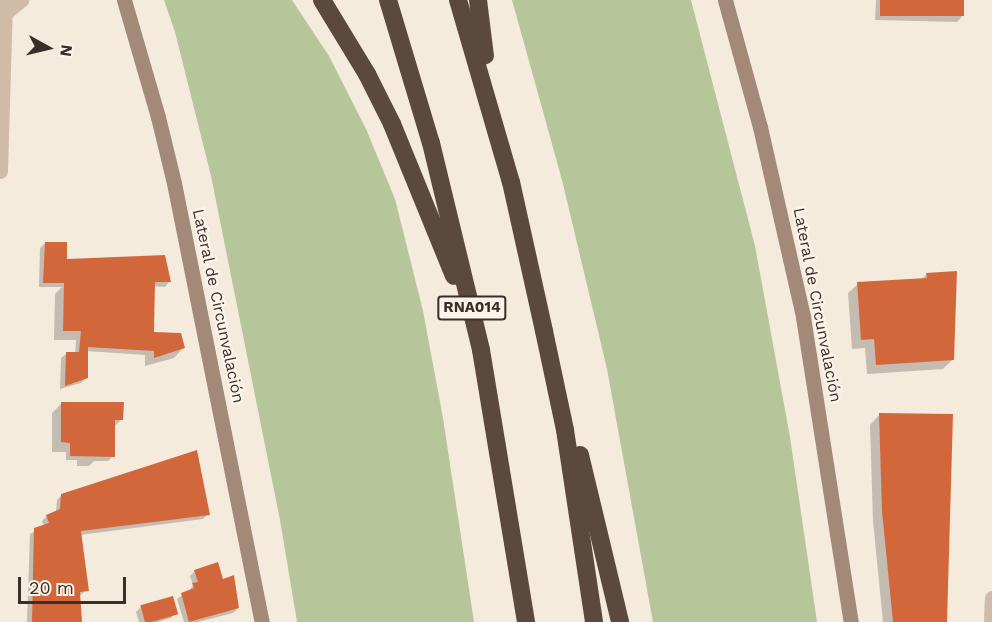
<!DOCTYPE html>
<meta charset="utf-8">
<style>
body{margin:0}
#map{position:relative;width:992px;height:622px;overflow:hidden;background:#f5ebdd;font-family:"Work Sans",sans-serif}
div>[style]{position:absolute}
.green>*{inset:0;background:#b6c69a}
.shadow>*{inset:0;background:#0003}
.building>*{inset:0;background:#d3673c;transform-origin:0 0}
.street>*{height:15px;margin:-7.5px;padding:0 7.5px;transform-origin:7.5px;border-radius:7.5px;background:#cfbba7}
.secondary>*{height:15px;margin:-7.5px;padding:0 7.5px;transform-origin:7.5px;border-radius:7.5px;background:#a38978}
.highway>*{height:18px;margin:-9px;padding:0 9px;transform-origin:9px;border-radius:9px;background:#5c493e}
span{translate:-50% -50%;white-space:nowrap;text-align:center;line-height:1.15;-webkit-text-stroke:4.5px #fcf4ea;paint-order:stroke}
.shield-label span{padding:2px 4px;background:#fcf4ea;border:2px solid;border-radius:4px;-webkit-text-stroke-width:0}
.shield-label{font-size:15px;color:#3a2f28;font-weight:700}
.street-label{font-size:16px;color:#3a2f28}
.north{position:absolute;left:18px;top:18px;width:60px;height:60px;-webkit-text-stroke:4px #fcf4ea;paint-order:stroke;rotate:98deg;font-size:16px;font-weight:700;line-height:24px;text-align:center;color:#3a2f28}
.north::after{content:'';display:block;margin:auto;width:21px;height:27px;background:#3a2f28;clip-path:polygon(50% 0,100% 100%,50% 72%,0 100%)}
.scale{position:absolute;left:18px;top:577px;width:108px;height:27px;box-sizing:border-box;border:3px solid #3a2f28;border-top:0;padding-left:8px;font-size:18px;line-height:21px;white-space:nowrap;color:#3a2f28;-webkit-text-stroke:4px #fcf4ea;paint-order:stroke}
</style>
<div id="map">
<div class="green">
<i style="clip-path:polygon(164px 0,292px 0,329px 56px,366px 129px,395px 199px,423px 311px,443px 418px,474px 622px,297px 622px,280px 520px,211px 176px,175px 32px)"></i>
<i style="clip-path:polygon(512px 0,691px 0,755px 246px,790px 437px,817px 622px,653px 622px,607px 369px,562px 180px)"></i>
</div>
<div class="shadow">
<i style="clip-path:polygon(876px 0,946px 0,962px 17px,957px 22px,875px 20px)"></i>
<i style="clip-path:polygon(45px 243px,66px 260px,169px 282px,165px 287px,153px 286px,153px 336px,183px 348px,174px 358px,145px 366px,145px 355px,86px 351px,86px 378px,81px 383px,60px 389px,61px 358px,66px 354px,75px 354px,76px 340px,54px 340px,55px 294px,62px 287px,39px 287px,40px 248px)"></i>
<i style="clip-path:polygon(927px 274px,953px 359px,943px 369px,867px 374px,865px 348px,852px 349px,848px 293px,858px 284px,921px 280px)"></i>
<i style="clip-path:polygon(62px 403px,122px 419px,113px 428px,113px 456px,108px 461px,94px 461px,89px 466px,77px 466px,77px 460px,66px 460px,66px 452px,52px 452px,52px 413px)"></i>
<i style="clip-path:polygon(879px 415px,945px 622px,883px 622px,873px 521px,870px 425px)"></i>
<i style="clip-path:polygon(62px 495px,208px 514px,203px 519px,80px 535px,87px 590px,79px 596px,80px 622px,27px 622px,30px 534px,44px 526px,42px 521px,47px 516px,56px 512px,57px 500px)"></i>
<i style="clip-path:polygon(195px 571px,238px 608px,233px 613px,198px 622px,184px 622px,177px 599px,189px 591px,193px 585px,190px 576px)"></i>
<i style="clip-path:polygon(141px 607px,176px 613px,171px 618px,158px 622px,139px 622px,136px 612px)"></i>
</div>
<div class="building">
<i style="left:880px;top:0;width:84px;height:16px"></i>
<i style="clip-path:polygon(45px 242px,67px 242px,67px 259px,165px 255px,171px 282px,155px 282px,154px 332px,181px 333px,185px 348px,154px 358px,154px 351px,88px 347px,88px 378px,65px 386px,66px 352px,79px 352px,81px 331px,63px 331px,64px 283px,43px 283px)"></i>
<i style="clip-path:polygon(957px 271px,954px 360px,876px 365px,874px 339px,861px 340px,857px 282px,927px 278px,926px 273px)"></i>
<i style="clip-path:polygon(61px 402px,124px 402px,123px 420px,115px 420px,115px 457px,70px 456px,70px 443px,61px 442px)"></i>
<i style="clip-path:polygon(879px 413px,953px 414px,947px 622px,893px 622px,882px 511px)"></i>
<i style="clip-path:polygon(197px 450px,210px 515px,81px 531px,89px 591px,80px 592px,82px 622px,32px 622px,34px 528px,49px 523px,46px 515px,60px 509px,61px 494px)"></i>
<i style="clip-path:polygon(218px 562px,223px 579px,234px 575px,239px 608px,189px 622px,181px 593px,194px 588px,192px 583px,198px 582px,194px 570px)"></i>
<i style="left:173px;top:596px;width:19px;height:34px;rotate:74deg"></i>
</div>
<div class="street">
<i style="left:5px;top:13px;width:21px;rotate:-39deg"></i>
<i style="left:0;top:171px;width:171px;rotate:-88.3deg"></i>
<i style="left:991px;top:622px;width:24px;rotate:-88deg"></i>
</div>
<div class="secondary">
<i style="left:124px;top:0;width:122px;rotate:73.8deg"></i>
<i style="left:158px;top:117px;width:68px;rotate:76.4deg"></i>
<i style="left:174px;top:183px;width:448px;rotate:78.7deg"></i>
<i style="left:725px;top:0;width:132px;rotate:74.6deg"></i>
<i style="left:760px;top:127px;width:195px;rotate:77.2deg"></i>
<i style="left:803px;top:317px;width:309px;rotate:81.1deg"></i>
</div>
<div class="highway">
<i style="left:322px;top:0;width:87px;rotate:58.7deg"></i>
<i style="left:367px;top:74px;width:56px;rotate:63.4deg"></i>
<i style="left:392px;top:124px;width:164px;rotate:67.8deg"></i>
<i style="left:388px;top:0;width:149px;rotate:73.3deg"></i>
<i style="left:431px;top:143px;width:213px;rotate:76.4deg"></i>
<i style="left:481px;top:350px;width:276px;rotate:80.6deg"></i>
<i style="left:458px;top:0;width:190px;rotate:73.8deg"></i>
<i style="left:511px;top:182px;width:153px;rotate:77.5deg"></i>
<i style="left:544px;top:331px;width:101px;rotate:78deg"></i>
<i style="left:565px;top:430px;width:194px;rotate:81.4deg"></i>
<i style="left:478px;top:0;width:56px;rotate:82.9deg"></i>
<i style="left:580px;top:455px;width:172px;rotate:76.5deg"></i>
</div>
<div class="shield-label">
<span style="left:472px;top:308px">RNA014</span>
</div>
<div class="street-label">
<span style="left:817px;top:305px;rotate:79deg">Lateral de Circunvalación</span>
<span style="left:218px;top:306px;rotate:78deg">Lateral de Circunvalación</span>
</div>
<div class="north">N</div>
<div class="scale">20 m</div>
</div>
